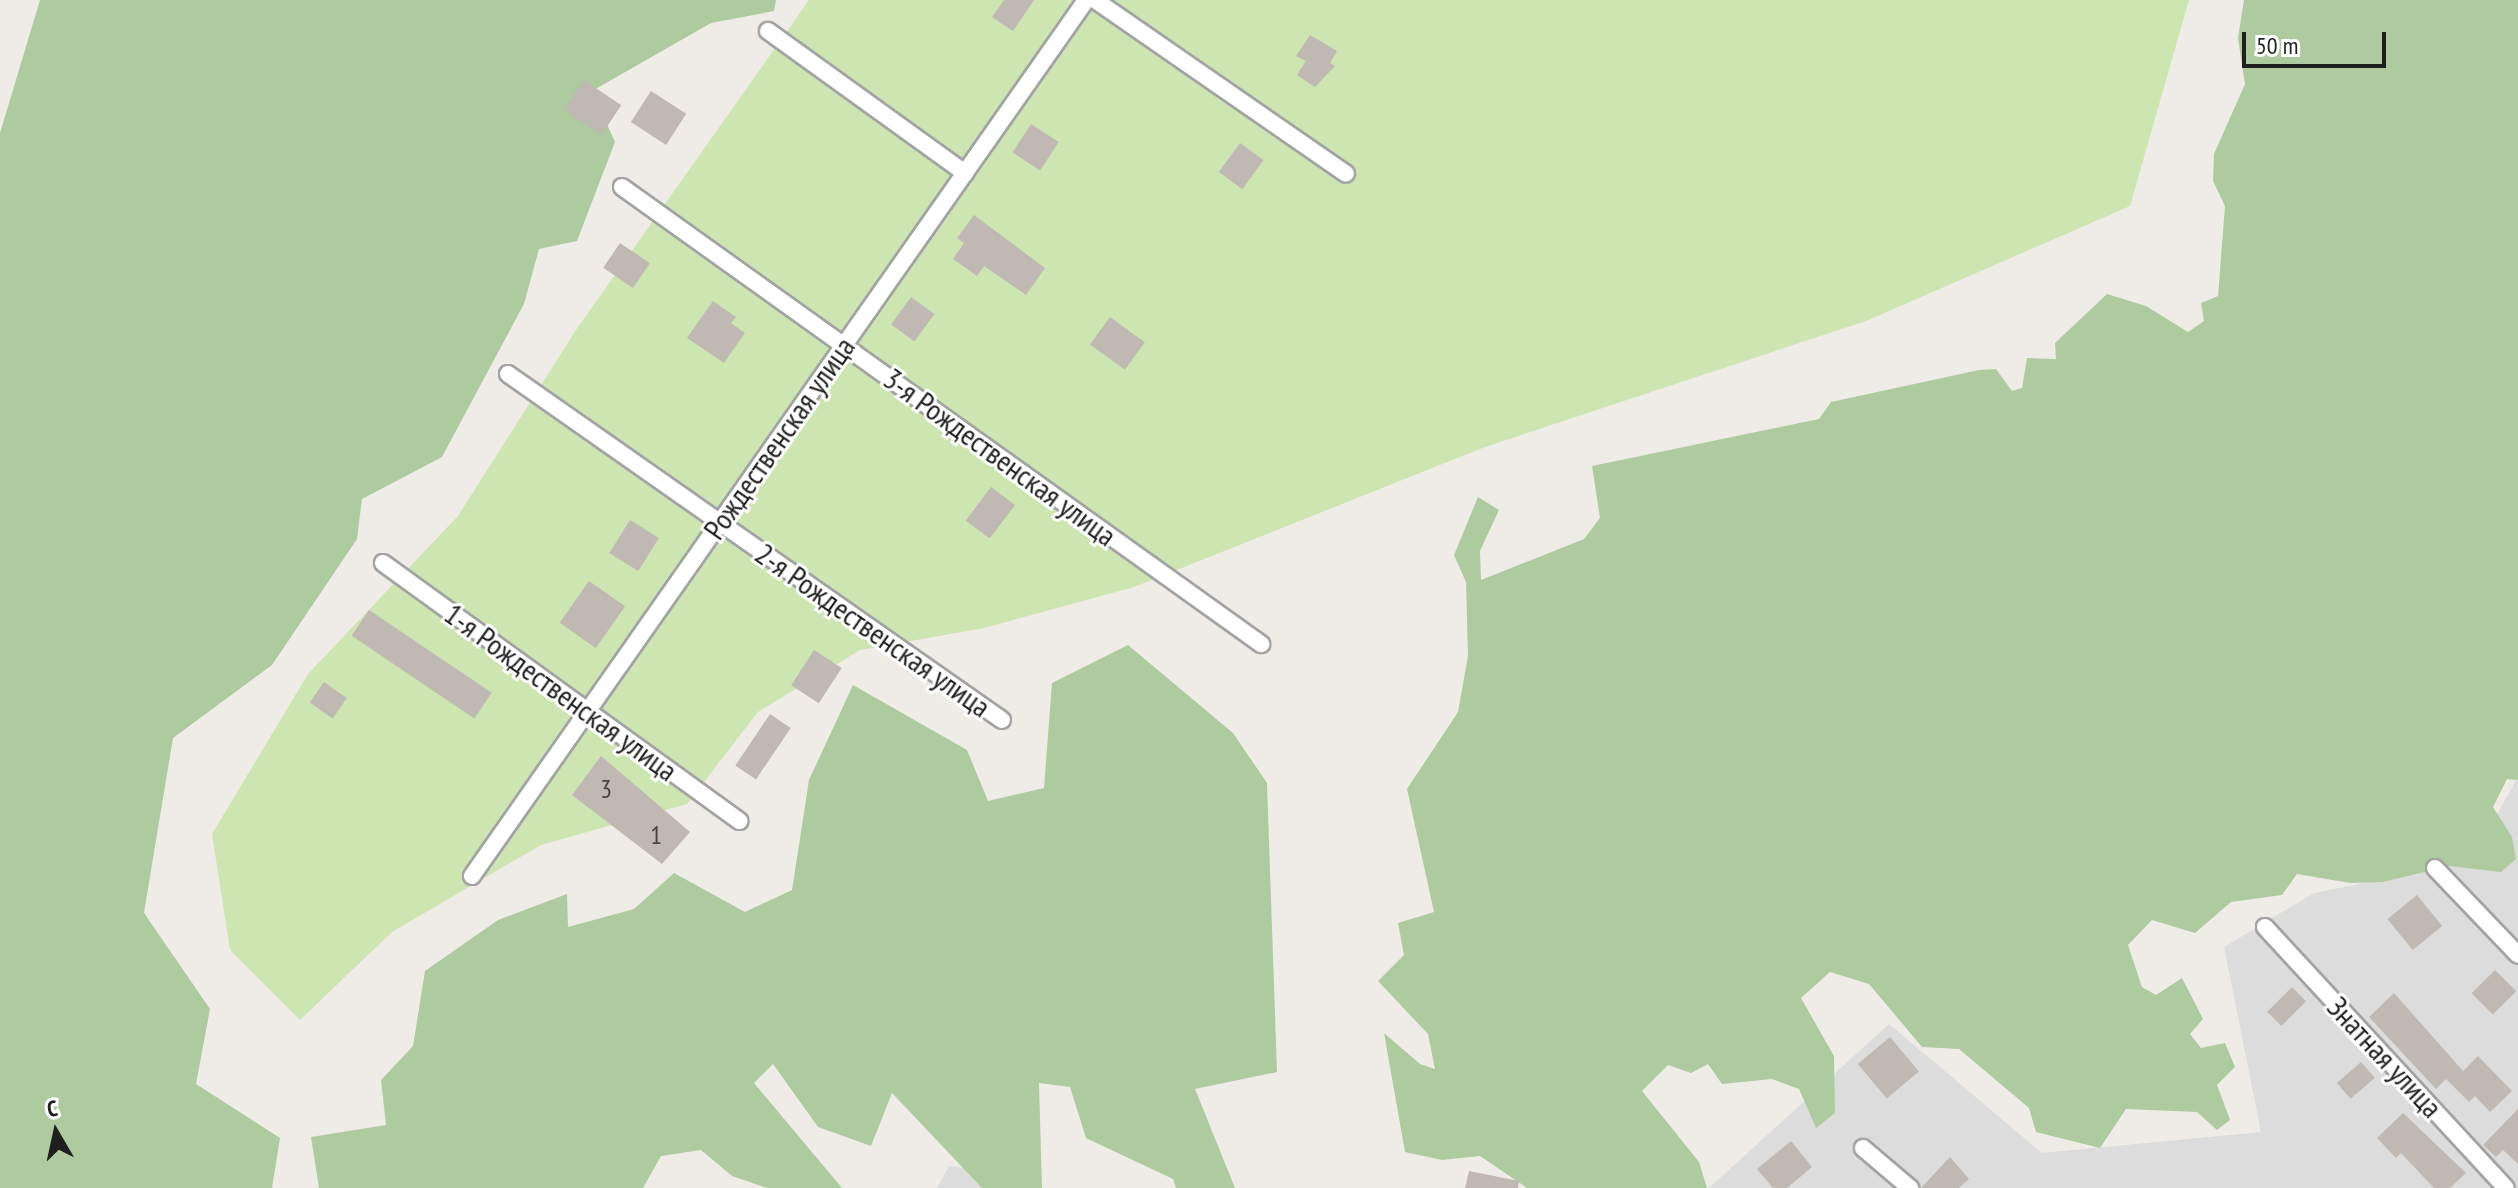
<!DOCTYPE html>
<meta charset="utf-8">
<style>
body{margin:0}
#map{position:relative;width:2518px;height:1188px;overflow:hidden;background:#efece7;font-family:"PT Sans Narrow",sans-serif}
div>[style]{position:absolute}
.residential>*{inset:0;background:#dddcdc}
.grass>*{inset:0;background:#cce5b1}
.forest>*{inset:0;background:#adcb9f}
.building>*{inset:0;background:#bfb8b3;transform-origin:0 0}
.roads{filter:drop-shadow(2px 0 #a3a3a3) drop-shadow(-2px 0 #a3a3a3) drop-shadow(0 2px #a3a3a3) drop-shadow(0 -2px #a3a3a3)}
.minor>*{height:16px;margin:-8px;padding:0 8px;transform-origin:8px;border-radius:8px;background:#fff}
span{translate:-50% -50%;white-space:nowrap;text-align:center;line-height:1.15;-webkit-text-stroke:6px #fff;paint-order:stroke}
.number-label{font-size:26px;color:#474544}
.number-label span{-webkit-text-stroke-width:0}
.street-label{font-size:30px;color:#1f1f1f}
.north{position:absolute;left:16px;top:1092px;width:80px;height:80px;-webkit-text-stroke:6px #fff;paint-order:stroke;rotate:351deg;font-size:22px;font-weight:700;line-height:32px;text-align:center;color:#1f1f1f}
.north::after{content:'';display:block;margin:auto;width:28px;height:36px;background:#1f1f1f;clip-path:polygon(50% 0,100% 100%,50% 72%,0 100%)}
.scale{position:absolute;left:2242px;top:32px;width:144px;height:36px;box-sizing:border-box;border:4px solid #1f1f1f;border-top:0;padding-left:10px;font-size:24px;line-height:28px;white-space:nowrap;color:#1f1f1f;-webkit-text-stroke:6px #fff;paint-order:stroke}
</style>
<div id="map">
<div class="residential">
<i style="clip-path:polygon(2518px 777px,2518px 1188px,1709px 1188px,1889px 1024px,2042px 1153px,2261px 1132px,2224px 947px,2314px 893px,2470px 862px)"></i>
<i style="clip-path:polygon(949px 1166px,991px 1172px,1015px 1188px,937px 1188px)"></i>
</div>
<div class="grass">
<i style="clip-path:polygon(809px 0,2189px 0,2130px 206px,1866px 321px,1485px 447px,1134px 587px,984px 628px,860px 650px,758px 712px,687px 804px,541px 845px,392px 932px,300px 1020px,230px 950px,212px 834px,308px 674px,458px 516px,576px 330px)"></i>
</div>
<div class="forest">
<i style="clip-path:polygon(40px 0,776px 0,774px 11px,711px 23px,592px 91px,615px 142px,577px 241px,539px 249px,524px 304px,442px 457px,362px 499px,357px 539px,272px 665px,173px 738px,144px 913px,210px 1009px,196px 1084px,280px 1138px,272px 1188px,0 1188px,0 133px)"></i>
<i style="clip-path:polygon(2244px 0,2518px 0,2518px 780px,2507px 779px,2493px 807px,2512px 837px,2516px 859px,2501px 872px,2449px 866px,2383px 882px,2350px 883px,2297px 874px,2282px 895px,2231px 902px,2195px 933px,2152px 920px,2128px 945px,2142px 987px,2156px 995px,2182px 978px,2203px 1019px,2190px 1034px,2201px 1048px,2225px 1043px,2235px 1067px,2217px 1085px,2230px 1120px,2217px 1130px,2197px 1112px,2126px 1109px,2100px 1148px,2036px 1132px,2029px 1108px,1959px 1049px,1922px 1047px,1869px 984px,1830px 972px,1801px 998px,1834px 1056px,1835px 1113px,1816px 1128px,1799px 1089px,1772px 1079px,1722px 1084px,1708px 1064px,1691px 1073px,1668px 1065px,1642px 1091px,1699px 1162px,1707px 1188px,1527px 1188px,1480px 1156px,1442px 1160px,1405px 1152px,1384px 1033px,1420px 1064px,1435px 1069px,1428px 1034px,1378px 981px,1404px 955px,1398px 923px,1434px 912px,1407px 789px,1458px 712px,1468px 656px,1466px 582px,1454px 555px,1478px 497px,1499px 510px,1480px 551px,1481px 580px,1584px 539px,1600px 518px,1592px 466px,1819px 419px,1831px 402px,1979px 370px,1996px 369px,2012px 391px,2022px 388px,2027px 358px,2056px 359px,2055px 343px,2107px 294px,2146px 306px,2188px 332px,2204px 321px,2201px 303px,2218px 296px,2225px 206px,2213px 181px,2214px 154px,2245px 84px,2238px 38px)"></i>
<i style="clip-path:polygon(1128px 645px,1233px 733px,1267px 783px,1277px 1072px,1195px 1089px,1235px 1188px,1176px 1188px,1173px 1179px,1086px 1138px,1070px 1087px,1039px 1083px,1042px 1188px,982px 1188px,892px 1093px,871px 1146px,818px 1127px,773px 1064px,754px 1083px,842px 1188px,767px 1188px,732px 1176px,701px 1150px,661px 1156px,643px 1188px,319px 1188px,311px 1137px,386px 1125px,381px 1080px,413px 1046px,425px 971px,498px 920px,567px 894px,568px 927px,634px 909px,674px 873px,745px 912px,792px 890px,809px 780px,853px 685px,967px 750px,988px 801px,1044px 788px,1052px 683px)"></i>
</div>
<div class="building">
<i style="clip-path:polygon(1004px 0,1034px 0,1013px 31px,992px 17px)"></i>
<i style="clip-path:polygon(1310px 35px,1337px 51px,1330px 63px,1335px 66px,1315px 87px,1297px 75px,1306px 61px,1296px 56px)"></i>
<i style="left:584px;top:80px;width:45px;height:36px;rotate:34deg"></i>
<i style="left:651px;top:91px;width:42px;height:37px;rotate:33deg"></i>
<i style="left:1031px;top:124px;width:33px;height:34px;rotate:33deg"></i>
<i style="left:1240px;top:143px;width:29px;height:36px;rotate:36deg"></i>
<i style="clip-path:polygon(974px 215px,1045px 268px,1026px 295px,984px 266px,977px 276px,953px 259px,964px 243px,957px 238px)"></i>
<i style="left:620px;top:243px;width:36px;height:30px;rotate:34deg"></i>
<i style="left:911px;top:297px;width:29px;height:34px;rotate:36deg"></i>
<i style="clip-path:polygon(713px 301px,736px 317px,731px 323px,745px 333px,724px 363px,687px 338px)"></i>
<i style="left:1110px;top:317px;width:43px;height:34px;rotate:36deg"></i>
<i style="left:991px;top:487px;width:30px;height:42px;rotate:37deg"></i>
<i style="left:630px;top:520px;width:34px;height:39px;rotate:32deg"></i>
<i style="left:589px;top:581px;width:44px;height:51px;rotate:35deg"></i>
<i style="left:369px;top:610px;width:148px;height:31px;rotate:34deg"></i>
<i style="left:814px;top:650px;width:33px;height:42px;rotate:33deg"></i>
<i style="left:324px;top:682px;width:28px;height:25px;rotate:35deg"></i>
<i style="left:770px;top:714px;width:25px;height:62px;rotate:34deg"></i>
<i style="clip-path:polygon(601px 756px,690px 832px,662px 864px,572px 795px)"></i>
<i style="left:2417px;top:895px;width:40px;height:38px;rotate:51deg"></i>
<i style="left:2495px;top:970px;width:30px;height:33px;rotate:45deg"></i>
<i style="left:2292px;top:987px;width:20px;height:35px;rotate:45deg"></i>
<i style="clip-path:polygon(2394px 993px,2463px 1071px,2478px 1056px,2512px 1091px,2490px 1112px,2475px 1096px,2469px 1102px,2446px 1079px,2436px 1089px,2369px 1017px)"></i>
<i style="left:1890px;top:1037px;width:45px;height:42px;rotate:50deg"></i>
<i style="left:2361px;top:1062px;width:21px;height:32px;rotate:49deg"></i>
<i style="clip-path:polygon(2518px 1109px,2518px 1164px,2503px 1150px,2496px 1157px,2483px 1145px)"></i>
<i style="clip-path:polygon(2403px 1113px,2466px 1173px,2450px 1188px,2434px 1188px,2401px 1153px,2396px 1158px,2377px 1138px)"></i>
<i style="clip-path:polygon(1791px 1141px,1812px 1167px,1787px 1188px,1773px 1188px,1757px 1169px)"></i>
<i style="clip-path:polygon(1950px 1157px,1969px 1179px,1959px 1188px,1921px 1188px)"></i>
<i style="clip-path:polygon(1469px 1171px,1519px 1181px,1518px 1188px,1465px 1188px)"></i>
</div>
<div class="roads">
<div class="minor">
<i style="left:1095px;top:0;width:305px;rotate:34.7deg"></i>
<i style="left:768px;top:31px;width:243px;rotate:35.8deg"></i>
<i style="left:622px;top:187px;width:786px;rotate:35.57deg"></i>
<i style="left:508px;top:374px;width:603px;rotate:35.01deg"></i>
<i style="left:383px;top:563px;width:440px;rotate:35.9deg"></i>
<i style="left:2435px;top:868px;width:120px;rotate:46.3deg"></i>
<i style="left:472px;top:876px;width:1070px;rotate:-54.97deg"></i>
<i style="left:2265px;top:927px;width:355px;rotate:47.3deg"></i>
<i style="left:1863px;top:1148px;width:62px;rotate:40.4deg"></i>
</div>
</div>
<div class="number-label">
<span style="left:606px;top:789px">3</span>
<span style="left:656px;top:835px">1</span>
</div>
<div class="street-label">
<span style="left:779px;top:438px;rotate:-55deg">Рождественская улица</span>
<span style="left:1000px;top:457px;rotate:36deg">3-я Рождественская улица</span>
<span style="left:873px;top:630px;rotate:35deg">2-я Рождественская улица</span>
<span style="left:561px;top:692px;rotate:36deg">1-я Рождественская улица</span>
<span style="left:2385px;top:1057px;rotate:47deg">Знатная улица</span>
</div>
<div class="north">С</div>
<div class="scale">50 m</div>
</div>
